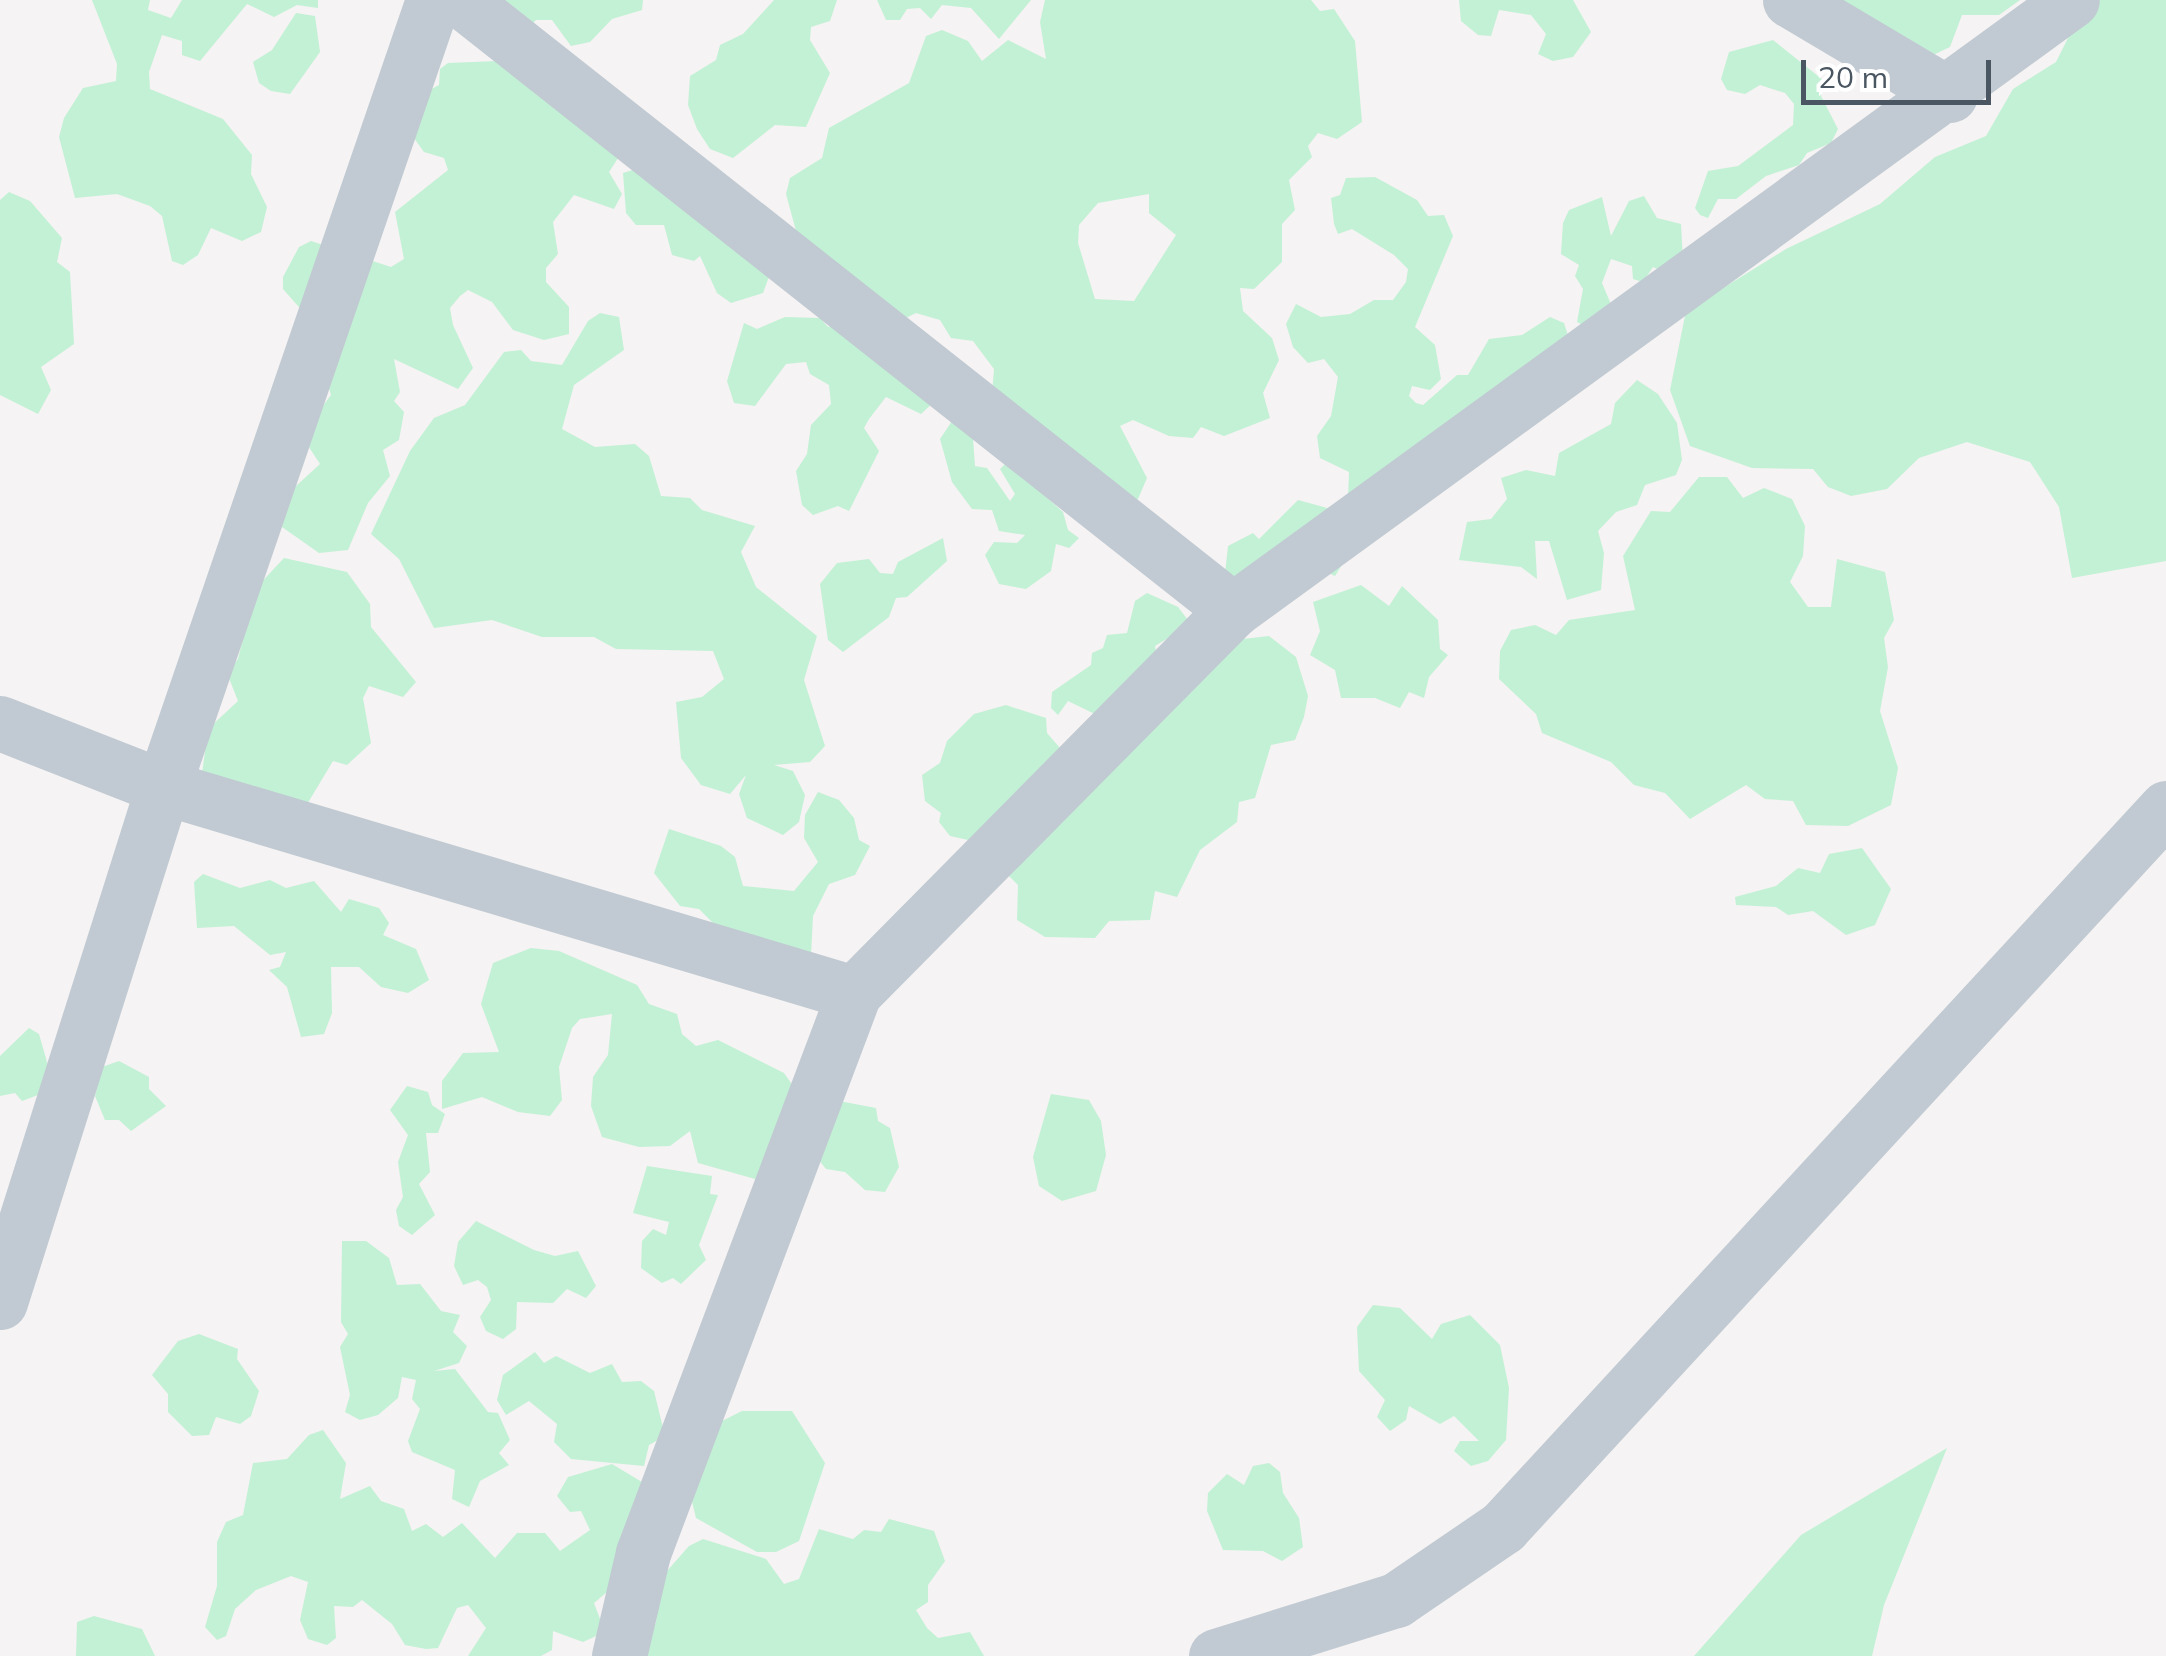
<!DOCTYPE html>
<style>
body{margin:0}
#map{position:relative;width:2166px;height:1656px;overflow:hidden;background:#f5f3f3;font-family:Mulish,sans-serif}
div>[style]{position:absolute}
.green>*{inset:0;background:#c3f1d5}
.minor>*{height:55px;margin:-27.5px;padding:0 27.5px;transform-origin:27.5px;border-radius:27.5px;background:#c1cad2}
span{translate:-50% -50%;white-space:nowrap;text-align:center;line-height:1.15;-webkit-text-stroke:8px #fff;paint-order:stroke}
.scale{position:absolute;left:1801px;top:60px;width:190px;height:45px;box-sizing:border-box;border:5px solid #4a5661;border-top:0;padding-left:12px;font-size:30px;line-height:35px;white-space:nowrap;color:#4a5661;-webkit-text-stroke:8px #fff;paint-order:stroke}
</style>
<div id="map">
<div class="green">
<i style="clip-path:polygon(92px 0,150px 0,148px 10px,171px 18px,182px 0,318px 0,318px 8px,297px 5px,274px 17px,247px 4px,200px 61px,182px 55px,182px 41px,162px 35px,149px 72px,150px 89px,223px 119px,252px 155px,251px 174px,267px 207px,261px 232px,242px 241px,211px 228px,198px 255px,183px 265px,172px 261px,162px 216px,150px 206px,117px 194px,75px 198px,59px 137px,64px 118px,83px 88px,116px 81px,117px 64px)"></i>
<i style="clip-path:polygon(499px 0,643px 0,642px 10px,612px 19px,590px 42px,571px 46px,552px 20px,536px 20px,527px 29px)"></i>
<i style="clip-path:polygon(774px 0,837px 0,830px 21px,811px 27px,810px 40px,830px 73px,806px 127px,775px 125px,733px 158px,710px 149px,697px 129px,688px 105px,690px 76px,716px 60px,720px 45px,743px 34px)"></i>
<i style="clip-path:polygon(877px 0,1031px 0,999px 39px,971px 8px,942px 5px,931px 19px,920px 8px,907px 9px,900px 20px,886px 20px)"></i>
<i style="clip-path:polygon(evenodd,1045px 0,1311px 0,1320px 11px,1334px 9px,1355px 41px,1362px 122px,1337px 139px,1318px 133px,1308px 146px,1312px 157px,1289px 180px,1295px 210px,1282px 224px,1282px 262px,1254px 289px,1240px 288px,1243px 311px,1272px 338px,1279px 360px,1263px 393px,1270px 418px,1224px 436px,1201px 427px,1193px 438px,1169px 436px,1133px 420px,1120px 426px,1147px 478px,1132px 513px,991px 407px,994px 369px,973px 341px,951px 338px,940px 320px,916px 313px,904px 319px,799px 242px,786px 194px,790px 178px,822px 158px,829px 128px,909px 83px,926px 36px,942px 30px,968px 41px,982px 61px,1008px 40px,1046px 59px,1040px 22px,1045px 0,1149px 194px,1149px 213px,1176px 235px,1134px 301px,1095px 299px,1078px 243px,1079px 225px,1098px 203px,1149px 194px)"></i>
<i style="clip-path:polygon(1459px 0,1573px 0,1591px 32px,1573px 57px,1553px 61px,1538px 54px,1546px 34px,1531px 15px,1499px 10px,1491px 36px,1478px 35px,1461px 21px)"></i>
<i style="clip-path:polygon(1822px 0,2020px 0,1999px 15px,1962px 15px,1950px 47px,1933px 55px)"></i>
<i style="clip-path:polygon(2094px 0,2166px 0,2166px 561px,2072px 578px,2059px 507px,2030px 462px,1967px 442px,1919px 458px,1887px 489px,1851px 496px,1828px 487px,1813px 469px,1752px 468px,1690px 446px,1670px 390px,1686px 311px,1786px 249px,1880px 204px,1935px 157px,1986px 136px,2013px 89px,2056px 62px,2085px 4px)"></i>
<i style="clip-path:polygon(296px 13px,315px 16px,320px 52px,290px 94px,271px 91px,259px 83px,253px 62px,272px 50px)"></i>
<i style="clip-path:polygon(1773px 40px,1823px 80px,1821px 96px,1838px 129px,1831px 143px,1807px 153px,1799px 165px,1766px 176px,1736px 199px,1718px 199px,1708px 218px,1700px 215px,1695px 208px,1708px 171px,1738px 166px,1793px 125px,1794px 104px,1785px 93px,1760px 85px,1745px 94px,1727px 90px,1721px 79px,1729px 52px)"></i>
<i style="clip-path:polygon(520px 60px,620px 155px,609px 172px,622px 194px,614px 209px,574px 195px,553px 222px,558px 254px,546px 268px,546px 282px,569px 307px,569px 334px,544px 340px,513px 330px,492px 302px,468px 290px,460px 296px,450px 308px,453px 325px,473px 368px,458px 389px,394px 359px,400px 392px,394px 401px,404px 412px,399px 440px,383px 450px,390px 476px,368px 503px,348px 550px,319px 553px,282px 527px,283px 498px,320px 464px,301px 435px,331px 395px,306px 315px,283px 289px,283px 277px,299px 247px,311px 241px,391px 267px,404px 259px,395px 212px,448px 170px,444px 158px,424px 152px,411px 134px,422px 94px,439px 85px,440px 69px,448px 63px)"></i>
<i style="clip-path:polygon(636px 169px,770px 274px,763px 293px,731px 303px,717px 293px,700px 256px,694px 261px,672px 255px,664px 225px,636px 225px,626px 213px,623px 173px)"></i>
<i style="clip-path:polygon(1375px 177px,1417px 200px,1428px 216px,1444px 215px,1453px 236px,1415px 327px,1435px 345px,1441px 379px,1430px 390px,1412px 386px,1409px 396px,1416px 403px,1423px 405px,1457px 375px,1468px 375px,1489px 339px,1522px 335px,1550px 317px,1564px 323px,1572px 348px,1348px 497px,1349px 472px,1320px 458px,1317px 436px,1331px 416px,1338px 377px,1324px 359px,1308px 363px,1293px 347px,1286px 324px,1296px 304px,1321px 317px,1350px 314px,1374px 300px,1393px 300px,1406px 282px,1408px 269px,1394px 255px,1352px 229px,1338px 234px,1334px 224px,1331px 198px,1340px 195px,1346px 178px)"></i>
<i style="clip-path:polygon(9px 192px,30px 201px,62px 238px,57px 262px,70px 272px,74px 344px,41px 367px,51px 390px,38px 414px,0 395px,0 200px)"></i>
<i style="clip-path:polygon(1644px 196px,1657px 218px,1681px 224px,1683px 260px,1664px 272px,1653px 267px,1643px 282px,1633px 279px,1632px 266px,1611px 259px,1602px 283px,1613px 309px,1593px 330px,1577px 322px,1583px 289px,1575px 276px,1579px 265px,1561px 254px,1563px 223px,1569px 210px,1602px 197px,1611px 236px,1629px 201px)"></i>
<i style="clip-path:polygon(600px 313px,619px 317px,624px 350px,574px 385px,562px 429px,595px 447px,635px 444px,649px 456px,661px 496px,690px 498px,702px 510px,755px 526px,741px 552px,756px 587px,817px 636px,804px 680px,825px 746px,810px 762px,774px 765px,793px 771px,805px 795px,799px 822px,783px 835px,747px 818px,739px 794px,746px 775px,730px 794px,701px 785px,681px 758px,676px 702px,702px 697px,724px 679px,713px 651px,616px 649px,594px 637px,542px 637px,492px 620px,434px 628px,399px 559px,371px 534px,410px 451px,434px 418px,465px 405px,504px 352px,521px 350px,531px 361px,562px 365px,588px 321px)"></i>
<i style="clip-path:polygon(785px 317px,820px 318px,828px 327px,847px 321px,935px 401px,921px 414px,886px 397px,869px 419px,864px 428px,879px 451px,849px 511px,838px 506px,813px 515px,802px 505px,796px 471px,807px 454px,811px 425px,831px 404px,829px 385px,810px 374px,806px 362px,786px 364px,755px 406px,734px 403px,727px 381px,744px 323px,757px 329px)"></i>
<i style="clip-path:polygon(1637px 380px,1658px 394px,1677px 423px,1682px 460px,1676px 475px,1645px 485px,1637px 505px,1616px 512px,1598px 531px,1604px 553px,1601px 590px,1567px 600px,1549px 541px,1535px 541px,1537px 579px,1521px 567px,1459px 560px,1467px 522px,1491px 519px,1507px 499px,1501px 478px,1526px 470px,1555px 476px,1559px 453px,1611px 424px,1615px 403px)"></i>
<i style="clip-path:polygon(952px 421px,972px 424px,975px 466px,987px 468px,1010px 501px,1015px 494px,1000px 469px,1007px 462px,1063px 512px,1068px 530px,1079px 538px,1069px 548px,1056px 544px,1051px 571px,1026px 589px,999px 584px,985px 555px,994px 542px,1017px 543px,1025px 535px,999px 531px,992px 510px,972px 509px,952px 482px,940px 439px)"></i>
<i style="clip-path:polygon(1699px 477px,1727px 477px,1743px 498px,1764px 488px,1792px 499px,1805px 526px,1803px 556px,1790px 582px,1808px 607px,1831px 607px,1837px 559px,1885px 572px,1894px 620px,1884px 638px,1888px 667px,1880px 711px,1898px 768px,1891px 805px,1848px 826px,1806px 825px,1793px 801px,1765px 799px,1746px 785px,1690px 819px,1665px 793px,1634px 785px,1611px 762px,1542px 733px,1536px 714px,1499px 679px,1500px 651px,1511px 630px,1535px 625px,1556px 635px,1569px 620px,1635px 610px,1623px 556px,1651px 511px,1670px 512px)"></i>
<i style="clip-path:polygon(1298px 500px,1331px 509px,1343px 563px,1335px 576px,1319px 569px,1224px 583px,1228px 546px,1253px 533px,1259px 539px)"></i>
<i style="clip-path:polygon(943px 538px,947px 561px,907px 597px,896px 598px,889px 617px,843px 652px,828px 640px,820px 584px,837px 563px,869px 559px,880px 573px,893px 574px,898px 562px)"></i>
<i style="clip-path:polygon(284px 558px,347px 572px,370px 604px,371px 627px,416px 682px,403px 697px,369px 686px,363px 698px,371px 743px,347px 765px,333px 761px,303px 811px,201px 781px,208px 729px,238px 701px,227px 673px,238px 659px,255px 589px)"></i>
<i style="clip-path:polygon(1361px 585px,1389px 606px,1402px 586px,1438px 620px,1440px 649px,1448px 655px,1429px 677px,1424px 698px,1409px 692px,1400px 708px,1375px 698px,1341px 698px,1335px 670px,1310px 655px,1320px 631px,1313px 602px)"></i>
<i style="clip-path:polygon(1147px 593px,1178px 607px,1191px 624px,1155px 646px,1158px 661px,1101px 717px,1068px 701px,1058px 715px,1051px 708px,1052px 692px,1091px 665px,1092px 653px,1103px 648px,1107px 635px,1127px 633px,1135px 601px)"></i>
<i style="clip-path:polygon(1269px 636px,1296px 657px,1308px 696px,1304px 717px,1295px 740px,1271px 745px,1255px 798px,1239px 802px,1237px 822px,1200px 850px,1177px 897px,1155px 891px,1150px 920px,1109px 921px,1095px 938px,1045px 937px,1017px 920px,1018px 885px,1008px 875px,1234px 640px)"></i>
<i style="clip-path:polygon(1006px 705px,1046px 718px,1047px 733px,1060px 748px,982px 843px,950px 836px,939px 822px,941px 813px,925px 801px,922px 775px,940px 763px,947px 741px,974px 714px)"></i>
<i style="clip-path:polygon(818px 792px,839px 800px,854px 818px,859px 840px,870px 846px,855px 875px,829px 884px,813px 916px,811px 955px,715px 925px,699px 909px,680px 906px,654px 873px,669px 829px,721px 846px,735px 857px,743px 886px,794px 891px,818px 862px,804px 838px,805px 815px)"></i>
<i style="clip-path:polygon(1862px 848px,1891px 889px,1875px 925px,1846px 935px,1813px 911px,1788px 915px,1776px 907px,1736px 905px,1735px 897px,1776px 886px,1798px 868px,1820px 873px,1829px 854px)"></i>
<i style="clip-path:polygon(203px 874px,240px 888px,270px 880px,286px 888px,314px 881px,341px 912px,349px 899px,379px 908px,389px 923px,383px 935px,416px 949px,429px 980px,408px 993px,381px 987px,359px 967px,331px 967px,332px 1013px,324px 1034px,301px 1037px,287px 987px,269px 970px,280px 967px,286px 952px,270px 955px,234px 926px,197px 928px,194px 882px)"></i>
<i style="clip-path:polygon(531px 948px,559px 951px,637px 985px,649px 1004px,677px 1014px,682px 1034px,696px 1046px,718px 1040px,784px 1073px,801px 1097px,766px 1182px,698px 1163px,690px 1131px,670px 1146px,639px 1147px,602px 1137px,591px 1106px,593px 1077px,608px 1055px,612px 1014px,580px 1019px,572px 1028px,559px 1067px,562px 1100px,550px 1116px,518px 1112px,482px 1097px,442px 1109px,442px 1081px,463px 1053px,499px 1052px,481px 1004px,493px 963px)"></i>
<i style="clip-path:polygon(29px 1028px,39px 1034px,51px 1076px,38px 1095px,22px 1101px,15px 1093px,0 1096px,0 1056px)"></i>
<i style="clip-path:polygon(119px 1061px,149px 1077px,149px 1089px,166px 1106px,131px 1131px,119px 1120px,105px 1120px,95px 1096px,102px 1067px)"></i>
<i style="clip-path:polygon(407px 1086px,428px 1092px,432px 1105px,445px 1114px,438px 1133px,426px 1133px,430px 1172px,419px 1184px,435px 1215px,412px 1235px,399px 1226px,396px 1210px,403px 1197px,398px 1162px,408px 1135px,390px 1110px)"></i>
<i style="clip-path:polygon(1051px 1094px,1089px 1100px,1101px 1121px,1106px 1155px,1096px 1191px,1062px 1201px,1039px 1186px,1033px 1157px)"></i>
<i style="clip-path:polygon(839px 1101px,876px 1108px,878px 1121px,890px 1128px,899px 1167px,885px 1192px,865px 1190px,845px 1172px,826px 1169px,814px 1154px)"></i>
<i style="clip-path:polygon(647px 1166px,712px 1176px,710px 1194px,718px 1195px,699px 1245px,706px 1260px,681px 1284px,673px 1278px,662px 1283px,641px 1268px,642px 1241px,653px 1229px,666px 1235px,669px 1222px,633px 1213px)"></i>
<i style="clip-path:polygon(476px 1221px,534px 1250px,555px 1256px,578px 1251px,596px 1286px,586px 1298px,567px 1289px,553px 1303px,517px 1302px,516px 1329px,503px 1339px,486px 1331px,480px 1317px,491px 1300px,487px 1287px,478px 1280px,463px 1285px,454px 1266px,458px 1242px)"></i>
<i style="clip-path:polygon(342px 1241px,366px 1241px,389px 1258px,397px 1285px,420px 1284px,441px 1311px,460px 1315px,453px 1332px,467px 1346px,459px 1363px,434px 1371px,455px 1369px,488px 1412px,498px 1413px,510px 1440px,499px 1453px,509px 1465px,480px 1481px,469px 1507px,452px 1499px,455px 1470px,412px 1452px,408px 1441px,420px 1409px,412px 1399px,416px 1380px,402px 1377px,398px 1398px,378px 1415px,360px 1420px,345px 1412px,350px 1395px,340px 1347px,348px 1334px,341px 1322px)"></i>
<i style="clip-path:polygon(1373px 1305px,1400px 1308px,1432px 1339px,1441px 1324px,1470px 1315px,1500px 1345px,1509px 1388px,1506px 1440px,1488px 1461px,1471px 1466px,1454px 1451px,1460px 1441px,1479px 1441px,1454px 1416px,1440px 1424px,1409px 1406px,1406px 1420px,1390px 1431px,1377px 1417px,1385px 1400px,1359px 1371px,1357px 1327px)"></i>
<i style="clip-path:polygon(199px 1334px,238px 1349px,237px 1359px,259px 1391px,251px 1416px,240px 1424px,216px 1417px,209px 1435px,192px 1436px,168px 1412px,168px 1394px,152px 1375px,178px 1341px)"></i>
<i style="clip-path:polygon(535px 1352px,544px 1363px,556px 1356px,590px 1373px,612px 1364px,622px 1382px,641px 1381px,654px 1391px,665px 1436px,649px 1445px,644px 1466px,571px 1459px,554px 1442px,557px 1424px,529px 1401px,506px 1415px,497px 1400px,503px 1375px)"></i>
<i style="clip-path:polygon(742px 1411px,792px 1411px,825px 1463px,799px 1541px,776px 1552px,757px 1552px,696px 1518px,689px 1489px,722px 1421px)"></i>
<i style="clip-path:polygon(323px 1430px,346px 1463px,340px 1499px,370px 1486px,381px 1501px,404px 1509px,412px 1531px,426px 1524px,443px 1537px,462px 1523px,495px 1558px,517px 1533px,545px 1533px,560px 1551px,590px 1530px,581px 1511px,570px 1512px,557px 1496px,568px 1477px,612px 1464px,642px 1482px,626px 1576px,594px 1603px,605px 1632px,583px 1642px,553px 1631px,552px 1650px,541px 1656px,468px 1656px,486px 1628px,468px 1605px,457px 1608px,438px 1648px,426px 1649px,405px 1645px,392px 1624px,362px 1600px,353px 1607px,334px 1606px,336px 1638px,327px 1645px,308px 1639px,300px 1620px,308px 1582px,291px 1576px,256px 1590px,235px 1609px,226px 1636px,217px 1640px,205px 1627px,217px 1586px,217px 1542px,226px 1522px,243px 1515px,253px 1463px,287px 1459px,309px 1435px)"></i>
<i style="clip-path:polygon(1947px 1448px,1884px 1605px,1872px 1656px,1694px 1656px,1801px 1535px)"></i>
<i style="clip-path:polygon(1269px 1463px,1280px 1472px,1283px 1493px,1299px 1518px,1303px 1547px,1282px 1561px,1263px 1551px,1223px 1550px,1207px 1511px,1208px 1493px,1227px 1474px,1244px 1485px,1253px 1466px)"></i>
<i style="clip-path:polygon(889px 1519px,934px 1531px,945px 1561px,928px 1585px,928px 1602px,916px 1610px,927px 1628px,938px 1638px,970px 1632px,984px 1656px,643px 1656px,656px 1622px,660px 1579px,689px 1546px,703px 1539px,766px 1559px,784px 1584px,799px 1579px,819px 1529px,853px 1539px,864px 1530px,881px 1532px)"></i>
<i style="clip-path:polygon(94px 1616px,142px 1629px,155px 1656px,76px 1656px,77px 1622px)"></i>
</div>
<div class="minor">
<i style="left:461px;top:0;width:984px;rotate:38.31deg"></i>
<i style="left:1790px;top:0;width:186px;rotate:30.7deg"></i>
<i style="left:0;top:723px;width:175px;rotate:21.4deg"></i>
<i style="left:163px;top:787px;width:721px;rotate:16.6deg"></i>
<i style="left:0;top:1302px;width:540px;rotate:-72.44deg"></i>
<i style="left:163px;top:787px;width:832px;rotate:-71.06deg"></i>
<i style="left:619px;top:1656px;width:106px;rotate:-76.9deg"></i>
<i style="left:643px;top:1553px;width:598px;rotate:-69.35deg"></i>
<i style="left:854px;top:993px;width:539px;rotate:-45.3deg"></i>
<i style="left:1233px;top:610px;width:1037px;rotate:-36.02deg"></i>
<i style="left:1216px;top:1656px;width:189px;rotate:-17.3deg"></i>
<i style="left:1396px;top:1600px;width:130px;rotate:-34.3deg"></i>
<i style="left:1503px;top:1527px;width:978px;rotate:-47.32deg"></i>
</div>
<div class="scale">20 m</div>
</div>
